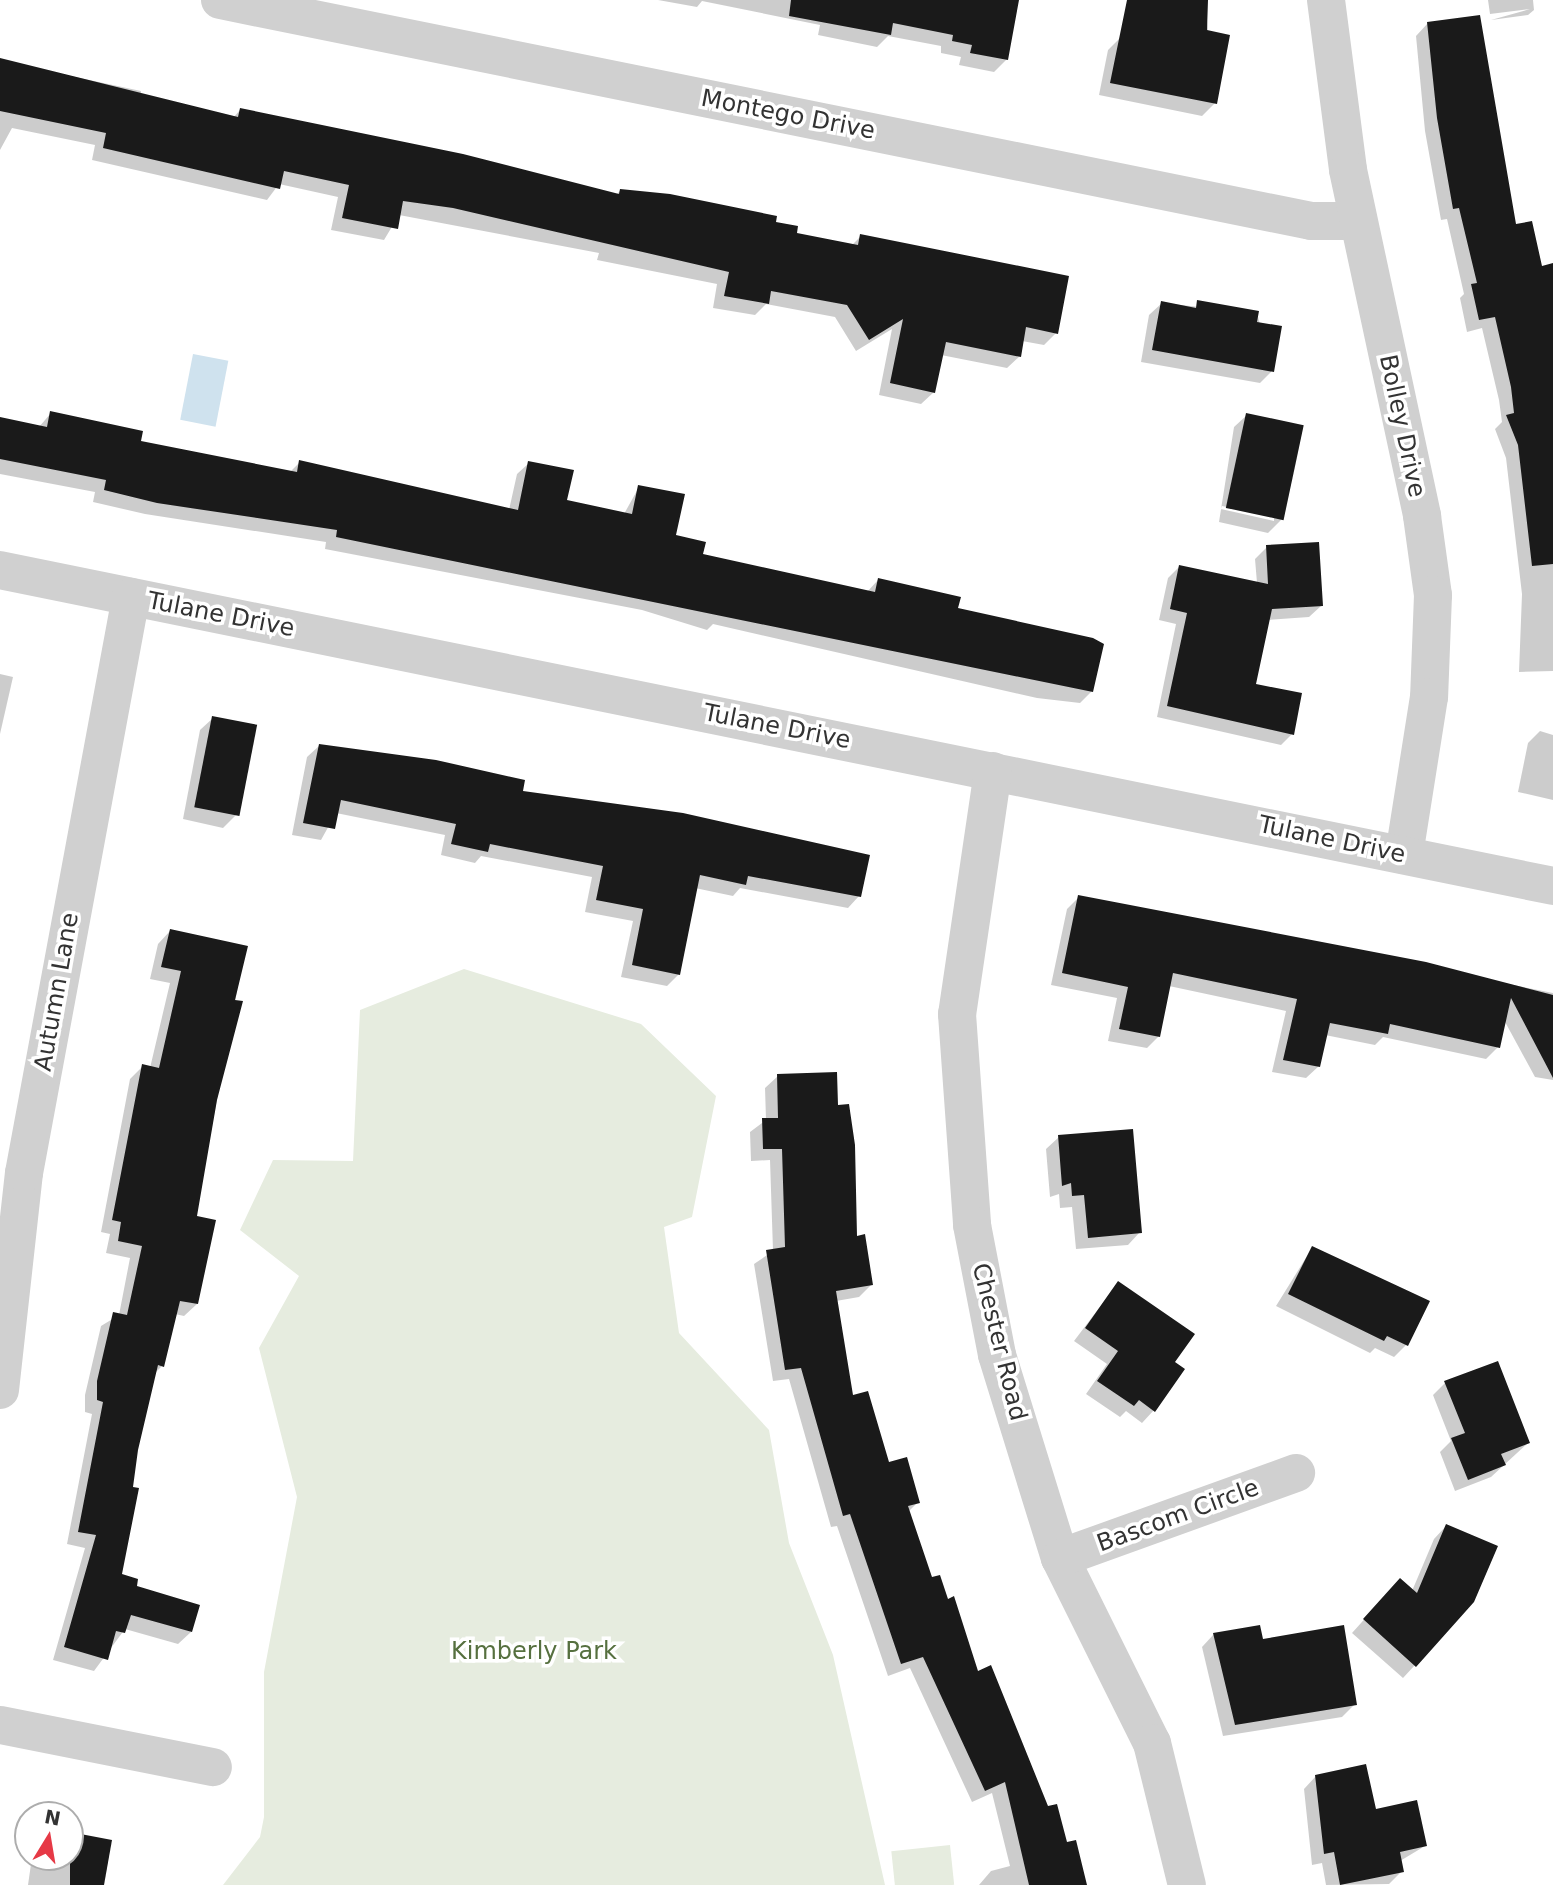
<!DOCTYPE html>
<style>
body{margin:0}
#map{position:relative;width:1553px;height:1885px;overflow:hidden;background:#fff;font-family:"DejaVu Sans",sans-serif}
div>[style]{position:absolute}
.green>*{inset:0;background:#e6ecdf;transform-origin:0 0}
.water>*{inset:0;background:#cfe2ee;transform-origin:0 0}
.shadow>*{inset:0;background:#0003}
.building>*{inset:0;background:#1a1a1a;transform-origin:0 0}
.minor>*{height:38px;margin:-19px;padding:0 19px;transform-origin:19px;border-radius:19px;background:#d0d0d0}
span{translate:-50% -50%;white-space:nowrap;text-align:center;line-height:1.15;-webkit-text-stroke:7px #fff;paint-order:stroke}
.street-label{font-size:24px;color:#333}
.park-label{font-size:24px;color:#56703f}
.north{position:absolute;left:14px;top:1801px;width:70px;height:70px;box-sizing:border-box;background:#fff;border:2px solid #adadad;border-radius:50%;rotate:11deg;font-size:19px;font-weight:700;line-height:28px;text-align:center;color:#333}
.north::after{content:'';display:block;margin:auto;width:24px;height:32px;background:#e63946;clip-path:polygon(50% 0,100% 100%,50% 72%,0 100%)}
</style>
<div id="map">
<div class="green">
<i style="clip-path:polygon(464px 969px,641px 1024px,716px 1096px,692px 1217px,664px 1227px,679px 1333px,769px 1430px,789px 1543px,833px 1655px,885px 1885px,223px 1885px,260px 1837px,264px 1817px,264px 1672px,297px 1497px,259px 1348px,299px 1276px,240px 1230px,273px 1160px,353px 1161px,360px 1010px)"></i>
<i style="left:950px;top:1845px;width:40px;height:59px;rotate:84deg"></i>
</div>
<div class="water">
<i style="left:193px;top:354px;width:36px;height:67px;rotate:11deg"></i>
</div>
<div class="shadow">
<i style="clip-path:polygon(658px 0,1017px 0,1007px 59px,994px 72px,959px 65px,961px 57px,941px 53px,941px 46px,888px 36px,877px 47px,818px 35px,820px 25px,702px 1px,697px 7px)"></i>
<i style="clip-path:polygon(1133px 0,1205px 0,1215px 103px,1202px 116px,1099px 95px,1108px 50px,1120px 38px)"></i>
<i style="clip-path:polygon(1488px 0,1533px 0,1534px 10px,1528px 15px,1491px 20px,1530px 9px,1490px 14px)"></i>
<i style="clip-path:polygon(1428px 23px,1515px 226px,1541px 268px,1553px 265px,1553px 671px,1519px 672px,1522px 594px,1506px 458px,1495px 429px,1502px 422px,1499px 400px,1482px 328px,1467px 332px,1460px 298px,1464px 294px,1447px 219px,1441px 220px,1425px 131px,1416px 36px)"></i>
<i style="clip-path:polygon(0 61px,141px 91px,140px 98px,233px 118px,240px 110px,616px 195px,621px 190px,774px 223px,795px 234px,852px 245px,861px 236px,1056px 333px,1044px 345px,1022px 341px,1020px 356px,1007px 368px,941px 355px,934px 392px,921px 404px,879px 395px,892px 329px,856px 351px,835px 317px,766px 304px,755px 315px,713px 308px,717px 284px,597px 260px,599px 253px,399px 215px,384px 240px,331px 230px,338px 197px,279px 184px,267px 200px,92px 160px,95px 145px,12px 128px,0 150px)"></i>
<i style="clip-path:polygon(1162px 303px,1257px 313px,1272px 371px,1260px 383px,1141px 362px,1149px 315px)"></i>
<i style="clip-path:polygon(51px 413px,139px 442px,290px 472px,300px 462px,509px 510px,517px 474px,529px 463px,565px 501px,624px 514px,639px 487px,674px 536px,701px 555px,867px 592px,878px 580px,956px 609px,1092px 691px,1080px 703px,1037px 698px,713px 624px,707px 630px,642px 610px,325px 549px,326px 542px,145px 514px,93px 502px,95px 492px,0 474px,0 419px,39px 427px)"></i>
<i style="clip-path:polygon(evenodd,1247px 415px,1281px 520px,1268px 533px,1219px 522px,1234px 427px,1247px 415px,1222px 506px,1274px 517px,1274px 521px,1221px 509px,1222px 506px)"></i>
<i style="clip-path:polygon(1267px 547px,1321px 606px,1309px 617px,1268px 620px,1254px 685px,1292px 734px,1281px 745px,1157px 717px,1176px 624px,1159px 620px,1168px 578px,1179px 567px,1257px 583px,1255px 559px)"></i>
<i style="clip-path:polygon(0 674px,13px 677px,0 734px)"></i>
<i style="clip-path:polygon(213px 718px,236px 815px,223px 828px,183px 819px,200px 730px)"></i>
<i style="clip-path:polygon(1540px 731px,1553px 735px,1553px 800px,1518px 792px,1528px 743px)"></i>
<i style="clip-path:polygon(319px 746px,521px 793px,859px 896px,848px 908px,740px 888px,733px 896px,695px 888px,679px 974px,667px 986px,621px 977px,633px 921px,585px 912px,592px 877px,481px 856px,475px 863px,441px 855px,445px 835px,336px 813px,321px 840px,292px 835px,307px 757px)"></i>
<i style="clip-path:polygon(1079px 897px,1553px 993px,1553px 1080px,1535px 1077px,1504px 1020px,1498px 1047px,1486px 1059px,1383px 1037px,1375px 1045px,1325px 1035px,1319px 1066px,1306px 1078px,1272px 1072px,1286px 1011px,1169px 986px,1159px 1036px,1147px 1048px,1108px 1041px,1117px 998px,1051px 985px,1067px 909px)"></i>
<i style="clip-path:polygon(170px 931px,245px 948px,195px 1218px,197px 1304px,184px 1316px,175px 1314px,162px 1366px,154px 1374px,136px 1450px,120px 1575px,191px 1632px,178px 1644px,125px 1629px,94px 1671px,53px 1660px,85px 1548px,67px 1544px,92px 1414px,85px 1412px,85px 1395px,101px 1326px,119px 1315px,130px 1258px,106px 1253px,110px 1234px,101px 1232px,130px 1079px,143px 1066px,150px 1068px,170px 983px,150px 979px,158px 944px)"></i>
<i style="clip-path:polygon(778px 1076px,836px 1107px,855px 1238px,871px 1285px,859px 1297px,836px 1301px,852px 1397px,887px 1464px,918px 1502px,908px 1512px,931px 1580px,1085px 1885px,979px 1885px,991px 1871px,1010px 1866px,992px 1793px,972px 1802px,910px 1668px,888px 1676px,837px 1526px,831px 1527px,789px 1379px,773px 1381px,754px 1264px,773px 1251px,770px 1160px,751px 1161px,750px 1132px,766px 1120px,765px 1088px)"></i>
<i style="clip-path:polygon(1059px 1137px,1140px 1232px,1128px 1245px,1076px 1249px,1072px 1207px,1060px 1208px,1059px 1194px,1050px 1197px,1046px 1149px)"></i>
<i style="clip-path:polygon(1312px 1248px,1406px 1345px,1394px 1357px,1375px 1348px,1370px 1353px,1276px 1306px)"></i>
<i style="clip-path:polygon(1118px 1283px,1173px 1363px,1154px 1410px,1142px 1423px,1126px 1411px,1120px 1417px,1086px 1394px,1107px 1364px,1074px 1341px)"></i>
<i style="clip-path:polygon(1445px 1383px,1528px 1443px,1491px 1477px,1455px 1491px,1440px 1452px,1451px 1441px,1433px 1395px)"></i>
<i style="clip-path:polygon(1446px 1526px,1415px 1665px,1403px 1678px,1352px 1633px,1388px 1593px,1412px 1591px,1434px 1539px)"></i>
<i style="clip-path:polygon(1214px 1634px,1261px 1641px,1355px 1704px,1342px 1717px,1223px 1736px,1202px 1647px)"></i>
<i style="clip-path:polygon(1316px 1776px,1425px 1846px,1400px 1861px,1402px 1871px,1389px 1884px,1326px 1885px,1322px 1863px,1312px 1865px,1304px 1789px)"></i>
<i style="clip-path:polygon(70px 1834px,100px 1885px,28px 1885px,32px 1857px,70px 1857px)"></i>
</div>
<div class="building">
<i style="clip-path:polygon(791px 0,1019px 0,1008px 60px,970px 53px,972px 45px,952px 41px,953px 35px,893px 23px,891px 35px,789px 16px)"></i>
<i style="clip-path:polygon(1127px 0,1208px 0,1207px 30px,1230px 35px,1217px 104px,1110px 83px)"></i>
<i style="clip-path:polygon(1480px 15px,1516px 224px,1532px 221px,1542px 266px,1553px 263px,1553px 564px,1532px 566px,1518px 445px,1506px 415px,1514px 413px,1511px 387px,1495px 317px,1479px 320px,1471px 284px,1477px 283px,1459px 208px,1453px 209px,1437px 118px,1427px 22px)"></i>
<i style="clip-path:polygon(0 58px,238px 117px,240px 108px,463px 154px,619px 194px,620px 189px,670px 194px,777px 216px,776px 222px,798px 226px,797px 233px,858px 245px,860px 234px,1069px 276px,1058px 334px,1026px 327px,1021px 357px,946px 342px,935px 393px,890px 383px,903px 319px,869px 340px,847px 305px,771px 291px,769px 304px,724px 296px,729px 272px,453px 208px,403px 201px,398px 229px,342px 218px,349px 185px,284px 171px,280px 189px,103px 148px,106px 133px,0 111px)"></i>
<i style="clip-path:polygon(1197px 300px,1259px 311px,1257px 322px,1282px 326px,1274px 372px,1152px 350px,1161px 301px,1196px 308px)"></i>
<i style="clip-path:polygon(50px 411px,143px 431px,141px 441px,297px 472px,299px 460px,518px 510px,528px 461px,574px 470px,567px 500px,632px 514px,638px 485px,685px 494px,676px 535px,706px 542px,703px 554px,875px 592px,878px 578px,961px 597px,958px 608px,1093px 638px,1104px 644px,1093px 692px,336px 537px,337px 530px,157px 503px,104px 490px,106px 480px,0 459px,0 417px,47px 427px)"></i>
<i style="left:1246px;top:413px;width:59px;height:97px;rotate:12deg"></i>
<i style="clip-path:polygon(1319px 542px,1323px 606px,1272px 609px,1256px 684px,1302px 693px,1294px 735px,1167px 706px,1187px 613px,1170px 609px,1179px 565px,1268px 584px,1266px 545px)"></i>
<i style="left:212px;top:716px;width:46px;height:93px;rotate:11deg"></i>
<i style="clip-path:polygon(319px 744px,436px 760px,525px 780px,523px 791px,683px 813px,870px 855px,861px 897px,748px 876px,746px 885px,700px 875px,680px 975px,632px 965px,643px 909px,596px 900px,603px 866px,490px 844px,488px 852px,451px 844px,456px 824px,341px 800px,335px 829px,303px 823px)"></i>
<i style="clip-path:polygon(1078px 895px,1426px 962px,1553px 995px,1553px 1078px,1511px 998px,1500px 1048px,1390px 1024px,1388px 1034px,1330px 1023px,1320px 1067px,1283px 1060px,1297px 999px,1173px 973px,1160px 1037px,1119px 1029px,1128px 987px,1062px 973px)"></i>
<i style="clip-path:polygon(170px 929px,248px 946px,235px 1000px,243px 1001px,217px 1100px,197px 1216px,216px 1220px,198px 1304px,180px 1301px,164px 1367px,158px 1365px,138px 1450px,133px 1487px,139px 1488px,122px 1574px,138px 1579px,137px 1586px,200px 1605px,192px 1632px,131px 1615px,125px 1633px,116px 1631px,108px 1660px,64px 1647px,96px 1535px,78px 1532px,103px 1402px,97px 1400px,97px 1381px,113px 1312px,127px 1315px,142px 1246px,118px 1241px,121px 1222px,112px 1220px,142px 1064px,159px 1068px,181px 971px,161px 967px)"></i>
<i style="clip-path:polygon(837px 1072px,838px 1105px,849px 1104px,855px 1145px,857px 1236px,865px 1234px,873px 1285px,836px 1291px,853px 1395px,868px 1391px,889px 1462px,907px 1457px,920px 1503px,908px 1506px,932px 1577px,940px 1575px,948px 1599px,954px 1596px,978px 1671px,991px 1665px,1048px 1806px,1057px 1804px,1067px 1842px,1076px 1840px,1087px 1885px,1029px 1885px,1005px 1782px,985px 1791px,923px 1657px,901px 1664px,850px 1514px,843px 1516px,801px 1368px,785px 1370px,766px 1250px,785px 1247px,782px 1149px,763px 1149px,762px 1118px,778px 1118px,777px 1074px)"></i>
<i style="clip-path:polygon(1133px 1129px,1142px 1233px,1088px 1238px,1084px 1195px,1072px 1196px,1071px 1183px,1062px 1186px,1058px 1135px)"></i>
<i style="clip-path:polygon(1312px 1246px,1430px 1301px,1408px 1346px,1387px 1336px,1384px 1341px,1288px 1294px)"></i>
<i style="clip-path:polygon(1118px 1281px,1195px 1334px,1175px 1362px,1185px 1369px,1155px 1412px,1139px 1400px,1134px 1406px,1097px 1381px,1118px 1351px,1085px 1328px)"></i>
<i style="clip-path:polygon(1498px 1361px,1530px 1443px,1501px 1454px,1506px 1465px,1468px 1480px,1451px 1438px,1465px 1433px,1444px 1381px)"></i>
<i style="clip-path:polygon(1446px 1524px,1498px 1546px,1474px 1602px,1416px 1667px,1363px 1619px,1400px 1578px,1417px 1593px)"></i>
<i style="clip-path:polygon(1260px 1625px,1263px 1639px,1344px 1625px,1357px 1705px,1235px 1725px,1213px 1633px)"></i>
<i style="clip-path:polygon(1366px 1764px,1376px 1809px,1417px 1800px,1427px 1846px,1400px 1852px,1404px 1872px,1340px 1885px,1334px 1852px,1324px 1854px,1315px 1775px)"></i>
<i style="clip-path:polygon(70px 1832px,112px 1840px,104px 1885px,70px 1885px)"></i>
</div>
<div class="minor">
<i style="left:220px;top:0;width:1113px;rotate:11.45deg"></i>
<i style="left:1311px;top:221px;width:46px"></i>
<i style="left:1326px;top:0;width:171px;rotate:82.6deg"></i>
<i style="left:1348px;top:170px;width:354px;rotate:77.9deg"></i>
<i style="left:1422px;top:516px;width:80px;rotate:82.1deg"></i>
<i style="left:1433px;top:595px;width:102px;rotate:92.2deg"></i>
<i style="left:1429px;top:697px;width:160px;rotate:99deg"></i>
<i style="left:0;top:570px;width:1585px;rotate:11.5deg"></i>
<i style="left:993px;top:771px;width:246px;rotate:98.4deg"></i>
<i style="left:957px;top:1014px;width:212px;rotate:85.9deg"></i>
<i style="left:972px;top:1225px;width:132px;rotate:79.1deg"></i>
<i style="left:997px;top:1355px;width:213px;rotate:72.8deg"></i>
<i style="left:1060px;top:1558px;width:207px;rotate:63.6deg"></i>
<i style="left:1152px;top:1743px;width:146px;rotate:76.2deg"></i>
<i style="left:0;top:1390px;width:218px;rotate:-83.7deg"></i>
<i style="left:24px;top:1173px;width:586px;rotate:-79.48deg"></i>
<i style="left:1060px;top:1558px;width:251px;rotate:-19.8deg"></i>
<i style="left:0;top:1725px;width:217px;rotate:11.2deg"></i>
</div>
<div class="street-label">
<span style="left:788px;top:115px;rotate:11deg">Montego Drive</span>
<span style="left:1402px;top:426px;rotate:78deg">Bolley Drive</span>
<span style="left:221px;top:615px;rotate:11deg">Tulane Drive</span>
<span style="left:777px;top:727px;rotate:11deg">Tulane Drive</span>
<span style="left:1332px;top:840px;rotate:12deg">Tulane Drive</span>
<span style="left:57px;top:992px;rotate:-80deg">Autumn Lane</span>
<span style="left:999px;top:1342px;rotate:76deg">Chester Road</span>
<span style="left:1178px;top:1516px;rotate:-20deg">Bascom Circle</span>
</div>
<div class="park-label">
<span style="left:534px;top:1652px">Kimberly Park</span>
</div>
<div class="north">N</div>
</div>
